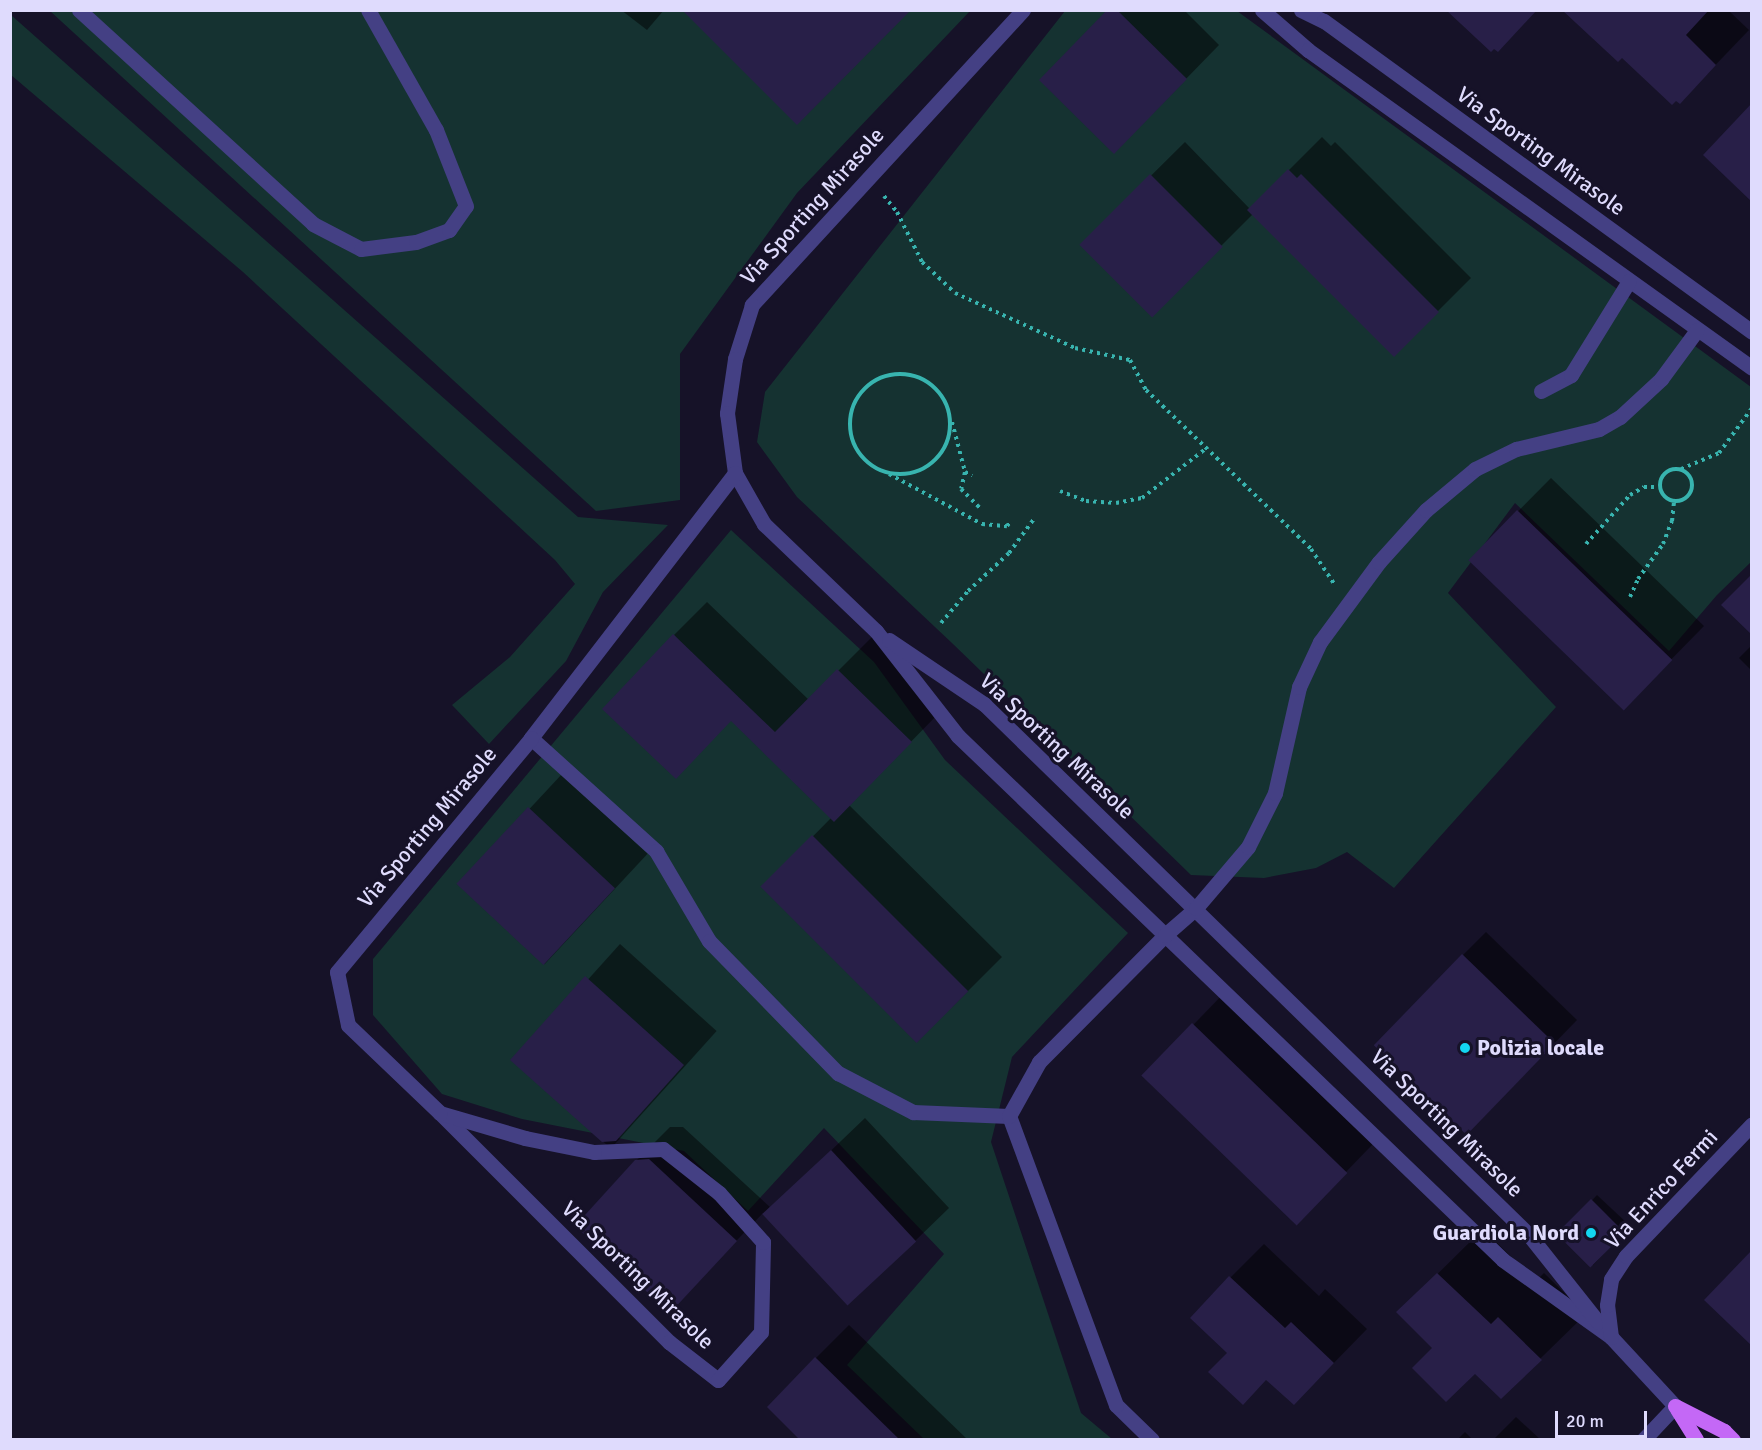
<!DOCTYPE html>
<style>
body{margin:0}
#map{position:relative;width:1762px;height:1450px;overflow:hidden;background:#161228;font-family:Signika,sans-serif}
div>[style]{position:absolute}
.green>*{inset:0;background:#153231}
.shadow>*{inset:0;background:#0007;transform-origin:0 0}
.building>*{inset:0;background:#281f48;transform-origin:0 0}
.path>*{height:4px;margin-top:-2px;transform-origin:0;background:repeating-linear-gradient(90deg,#38b4af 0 3px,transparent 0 7.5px)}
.path>.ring{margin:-2px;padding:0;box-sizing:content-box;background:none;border:4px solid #38b4af;border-radius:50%}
.minor>*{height:15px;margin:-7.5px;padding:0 7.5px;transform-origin:7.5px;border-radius:7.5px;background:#444084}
.major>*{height:15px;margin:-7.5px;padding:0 7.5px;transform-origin:7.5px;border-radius:7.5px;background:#c468f6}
.dots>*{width:16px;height:16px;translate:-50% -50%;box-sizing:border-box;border:3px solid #161228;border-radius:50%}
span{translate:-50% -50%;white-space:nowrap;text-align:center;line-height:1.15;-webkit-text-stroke:6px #161228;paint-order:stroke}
.street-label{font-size:22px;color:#dfdbfd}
.poi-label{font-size:22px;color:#dfdbfd;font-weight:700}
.left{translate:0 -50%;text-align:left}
.right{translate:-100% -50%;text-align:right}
.frame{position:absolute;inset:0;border:12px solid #dfdbfd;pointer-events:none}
.scale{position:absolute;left:1555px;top:1411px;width:92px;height:27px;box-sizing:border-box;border:3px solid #dfdbfd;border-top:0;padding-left:8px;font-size:18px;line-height:21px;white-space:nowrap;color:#dfdbfd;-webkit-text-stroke:4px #161228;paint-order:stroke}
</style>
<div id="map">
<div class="green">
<i style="clip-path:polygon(50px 11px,970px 11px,797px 193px,680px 354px,680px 500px,596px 511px)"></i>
<i style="clip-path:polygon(1065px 11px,1237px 11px,1751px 387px,1751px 562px,1717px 595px,1669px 651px,1515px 503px,1448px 593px,1556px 707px,1394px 888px,1347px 852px,1316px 868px,1264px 878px,1191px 875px,953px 644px,797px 497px,757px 442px,765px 392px)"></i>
<i style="clip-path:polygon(11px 15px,578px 517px,668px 525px,603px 592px,566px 661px,489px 744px,452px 705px,510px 657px,575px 584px,555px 560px,243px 272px,11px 75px)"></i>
<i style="clip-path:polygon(731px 530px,874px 662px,945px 760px,1128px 933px,1012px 1057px,991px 1142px,1081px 1413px,1112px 1439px,924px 1439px,847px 1365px,944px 1254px,824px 1128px,748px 1211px,684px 1151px,522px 1119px,442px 1094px,373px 1015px,373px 959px)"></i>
</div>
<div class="shadow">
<i style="clip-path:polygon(621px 10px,664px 10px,647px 30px)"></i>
<i style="clip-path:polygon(1109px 10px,1184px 10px,1219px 45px,1147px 119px)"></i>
<i style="clip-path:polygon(1584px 10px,1728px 10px,1749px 30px,1680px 102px)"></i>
<i style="clip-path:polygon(1322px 137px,1331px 146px,1335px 142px,1471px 278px,1394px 355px,1253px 214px,1221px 246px,1081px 245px,1185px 142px,1250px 209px)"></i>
<i style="clip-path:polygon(1551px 478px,1704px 626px,1656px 675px,1470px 560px)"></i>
<i style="clip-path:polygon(707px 602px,809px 700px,872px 637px,944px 708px,849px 805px,1002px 957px,952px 1007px,763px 887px,831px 818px,674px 635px)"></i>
<i style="clip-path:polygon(1752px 645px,1752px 671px,1739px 658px)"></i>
<i style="left:562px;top:774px;width:117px;height:151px;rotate:43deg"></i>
<i style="clip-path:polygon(1486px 932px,1577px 1020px,1490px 1110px,1463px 955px)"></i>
<i style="left:620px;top:944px;width:130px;height:158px;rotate:42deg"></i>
<i style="left:1226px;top:991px;width:212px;height:118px;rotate:44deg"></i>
<i style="clip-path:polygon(865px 1118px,949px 1208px,915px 1241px,848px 1304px,763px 1213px,669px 1311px,636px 1161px,670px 1127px,683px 1127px,771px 1208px)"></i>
<i style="left:1597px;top:1195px;width:45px;height:54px;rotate:43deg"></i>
<i style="clip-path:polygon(1483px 1229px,1536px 1281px,1544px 1273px,1586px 1314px,1501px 1397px,1475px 1372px,1433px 1348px,1399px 1312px)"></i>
<i style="clip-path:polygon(1264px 1244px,1319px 1296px,1325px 1289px,1367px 1329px,1327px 1370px,1267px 1379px,1229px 1353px,1230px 1278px)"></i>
<i style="clip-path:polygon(849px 1325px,968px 1440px,802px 1440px,816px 1358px)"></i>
<i style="clip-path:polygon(1516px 1417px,1541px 1440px,1493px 1440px)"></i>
<i style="clip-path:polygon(1465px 1432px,1473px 1440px,1457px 1440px)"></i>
</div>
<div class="building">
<i style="clip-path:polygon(682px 10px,911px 10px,797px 125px)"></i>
<i style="clip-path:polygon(1107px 10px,1117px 10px,1187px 79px,1114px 154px,1039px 80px)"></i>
<i style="clip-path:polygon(1446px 10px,1537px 10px,1498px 52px,1494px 49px,1491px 52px)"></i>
<i style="clip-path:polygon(1562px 10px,1709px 10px,1686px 35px,1716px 65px,1680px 104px,1676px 101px,1672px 105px,1622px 58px,1618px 62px)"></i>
<i style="clip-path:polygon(1752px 103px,1752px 202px,1703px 155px)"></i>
<i style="clip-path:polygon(1288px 169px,1297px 178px,1301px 174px,1439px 312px,1394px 357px,1247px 210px)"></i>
<i style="left:1150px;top:174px;width:103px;height:100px;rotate:45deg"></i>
<i style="left:1517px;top:510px;width:216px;height:70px;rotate:44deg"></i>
<i style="clip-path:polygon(1752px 574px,1752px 635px,1721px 605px)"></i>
<i style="clip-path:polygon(673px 634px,775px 732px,837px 669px,912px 742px,834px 822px,731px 721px,676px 779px,602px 709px)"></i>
<i style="left:528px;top:807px;width:119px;height:105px;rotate:43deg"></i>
<i style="left:812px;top:835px;width:221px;height:73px;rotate:45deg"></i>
<i style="left:1462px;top:954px;width:129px;height:127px;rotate:44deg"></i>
<i style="clip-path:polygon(585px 976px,684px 1065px,616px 1141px,602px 1142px,510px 1060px)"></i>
<i style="left:1192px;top:1023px;width:216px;height:73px;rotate:44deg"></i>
<i style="left:831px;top:1150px;width:125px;height:94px;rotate:47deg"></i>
<i style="clip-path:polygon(649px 1159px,737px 1241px,670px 1313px,575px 1226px,635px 1160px)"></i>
<i style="left:1591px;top:1199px;width:48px;height:49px;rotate:45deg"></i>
<i style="clip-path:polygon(1752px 1250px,1752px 1346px,1704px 1300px)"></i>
<i style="clip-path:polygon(1437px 1273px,1491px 1324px,1498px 1317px,1542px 1360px,1501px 1399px,1475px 1374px,1446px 1402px,1412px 1368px,1432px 1348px,1396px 1312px)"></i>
<i style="clip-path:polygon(1229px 1276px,1285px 1328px,1291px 1322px,1334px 1363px,1294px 1405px,1266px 1380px,1243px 1405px,1208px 1372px,1227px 1353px,1190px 1318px)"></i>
<i style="clip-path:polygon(815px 1357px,900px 1440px,800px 1440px,767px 1407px)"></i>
</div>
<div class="path">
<i style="left:884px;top:196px;width:21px;rotate:51deg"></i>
<i style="left:897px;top:212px;width:56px;rotate:63.4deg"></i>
<i style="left:922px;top:262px;width:45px;rotate:43.2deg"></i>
<i style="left:955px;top:293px;width:132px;rotate:24.6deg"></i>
<i style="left:1075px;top:348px;width:56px;rotate:12.3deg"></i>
<i style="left:1130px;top:360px;width:34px;rotate:62deg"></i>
<i style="left:1146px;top:390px;width:229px;rotate:43.9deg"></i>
<i style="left:1311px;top:549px;width:43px;rotate:56.3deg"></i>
<i class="ring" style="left:850px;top:374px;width:96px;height:96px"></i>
<i style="left:952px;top:422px;width:52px;rotate:75.4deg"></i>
<i style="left:965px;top:472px;width:8px;rotate:23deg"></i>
<i class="ring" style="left:1660px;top:469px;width:28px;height:28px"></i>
<i style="left:1681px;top:469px;width:41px;rotate:-22.8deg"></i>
<i style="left:1719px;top:453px;width:56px;rotate:-53.7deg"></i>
<i style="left:965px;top:472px;width:17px;rotate:103deg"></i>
<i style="left:961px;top:489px;width:27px;rotate:45deg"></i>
<i style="left:889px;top:474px;width:106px;rotate:28.3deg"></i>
<i style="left:982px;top:524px;width:25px;rotate:5deg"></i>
<i style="left:1007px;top:526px;width:6px;rotate:-51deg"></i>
<i style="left:1060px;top:491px;width:28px;rotate:21deg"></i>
<i style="left:1086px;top:501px;width:30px;rotate:4deg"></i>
<i style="left:1116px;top:503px;width:26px;rotate:-11deg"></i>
<i style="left:1142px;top:498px;width:83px;rotate:-37.7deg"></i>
<i style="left:1586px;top:544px;width:66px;rotate:-48.1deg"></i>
<i style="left:1630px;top:495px;width:16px;rotate:-30deg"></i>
<i style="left:1644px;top:487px;width:16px"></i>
<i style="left:1630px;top:597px;width:20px;rotate:-66deg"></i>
<i style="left:1638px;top:579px;width:43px;rotate:-54.5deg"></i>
<i style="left:1663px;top:544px;width:25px;rotate:-69deg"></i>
<i style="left:1672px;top:521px;width:20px;rotate:-84deg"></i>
<i style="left:941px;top:623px;width:42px;rotate:-49.8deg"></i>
<i style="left:968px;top:591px;width:56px;rotate:-42.8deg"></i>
<i style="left:1009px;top:553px;width:42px;rotate:-53.7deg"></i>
</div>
<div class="minor">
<i style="left:79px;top:10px;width:317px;rotate:42.4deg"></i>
<i style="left:313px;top:224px;width:54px;rotate:27.5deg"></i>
<i style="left:361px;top:249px;width:55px;rotate:-7.3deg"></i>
<i style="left:416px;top:242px;width:35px;rotate:-20deg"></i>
<i style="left:449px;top:230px;width:29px;rotate:-55deg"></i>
<i style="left:466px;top:206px;width:82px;rotate:-111.5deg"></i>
<i style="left:436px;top:130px;width:138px;rotate:-119.5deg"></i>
<i style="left:1023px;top:10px;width:401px;rotate:132.6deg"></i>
<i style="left:752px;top:305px;width:57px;rotate:107.5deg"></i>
<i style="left:735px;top:359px;width:55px;rotate:98.4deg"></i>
<i style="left:727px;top:413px;width:61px;rotate:82.4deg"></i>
<i style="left:735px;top:473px;width:59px;rotate:60.4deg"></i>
<i style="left:764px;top:524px;width:155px;rotate:43.7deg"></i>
<i style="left:876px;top:631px;width:133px;rotate:52deg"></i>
<i style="left:958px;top:736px;width:756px;rotate:43.87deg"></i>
<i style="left:1503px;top:1260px;width:133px;rotate:35.5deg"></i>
<i style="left:1262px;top:10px;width:61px;rotate:41deg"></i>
<i style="left:1308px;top:50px;width:546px;rotate:35.61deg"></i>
<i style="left:1301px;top:10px;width:25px;rotate:26deg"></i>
<i style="left:1324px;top:21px;width:529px;rotate:36deg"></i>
<i style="left:1541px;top:391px;width:34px;rotate:-28deg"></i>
<i style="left:1571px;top:375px;width:110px;rotate:-58.3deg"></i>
<i style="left:735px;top:473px;width:334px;rotate:127.6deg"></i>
<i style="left:531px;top:738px;width:169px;rotate:42.1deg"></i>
<i style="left:656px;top:851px;width:104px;rotate:59.5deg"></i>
<i style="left:709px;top:941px;width:185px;rotate:45.7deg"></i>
<i style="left:838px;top:1073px;width:85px;rotate:27.5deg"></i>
<i style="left:913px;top:1112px;width:96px;rotate:2.4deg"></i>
<i style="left:889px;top:640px;width:115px;rotate:34deg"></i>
<i style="left:984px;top:704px;width:761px;rotate:44.25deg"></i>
<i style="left:1529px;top:1235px;width:111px;rotate:51.6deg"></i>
<i style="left:440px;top:1113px;width:324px;rotate:45deg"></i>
<i style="left:669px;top:1342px;width:62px;rotate:37.8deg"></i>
<i style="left:718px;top:1380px;width:64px;rotate:-48.1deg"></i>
<i style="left:761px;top:1332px;width:90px;rotate:-88.7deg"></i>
<i style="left:763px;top:1242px;width:66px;rotate:-131.9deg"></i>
<i style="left:719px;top:1193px;width:71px;rotate:-141.8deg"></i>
<i style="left:663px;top:1149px;width:69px;rotate:177.5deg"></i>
<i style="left:594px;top:1152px;width:70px;rotate:-168.5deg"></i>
<i style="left:525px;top:1138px;width:89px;rotate:-163.6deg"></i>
<i style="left:440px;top:1113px;width:127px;rotate:-136.3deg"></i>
<i style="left:348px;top:1025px;width:54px;rotate:-101.7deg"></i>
<i style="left:337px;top:972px;width:304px;rotate:-50.3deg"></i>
<i style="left:1152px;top:1440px;width:50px;rotate:-135.8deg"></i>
<i style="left:1116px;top:1405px;width:308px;rotate:-110.3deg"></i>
<i style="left:1009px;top:1116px;width:62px;rotate:-60.9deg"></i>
<i style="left:1039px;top:1062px;width:179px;rotate:-45.2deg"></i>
<i style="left:1165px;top:935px;width:41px;rotate:-41.1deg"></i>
<i style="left:1196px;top:908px;width:80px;rotate:-49.6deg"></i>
<i style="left:1248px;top:847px;width:60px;rotate:-63.4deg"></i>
<i style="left:1275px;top:793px;width:109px;rotate:-77.2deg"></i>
<i style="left:1299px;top:687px;width:50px;rotate:-65deg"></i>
<i style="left:1320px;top:642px;width:99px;rotate:-53.6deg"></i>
<i style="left:1379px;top:562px;width:70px;rotate:-47.9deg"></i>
<i style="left:1426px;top:510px;width:64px;rotate:-39.9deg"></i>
<i style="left:1475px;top:469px;width:46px;rotate:-26deg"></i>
<i style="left:1516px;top:449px;width:85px;rotate:-13.5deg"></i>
<i style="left:1599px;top:429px;width:24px;rotate:-30deg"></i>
<i style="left:1620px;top:417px;width:56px;rotate:-42.8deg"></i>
<i style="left:1661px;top:379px;width:61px;rotate:-53.7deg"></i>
<i style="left:1643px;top:1440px;width:47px;rotate:-46.7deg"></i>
<i style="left:1675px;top:1406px;width:94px;rotate:-132.8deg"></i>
<i style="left:1611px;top:1337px;width:32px;rotate:-97deg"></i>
<i style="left:1607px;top:1305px;width:26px;rotate:-81deg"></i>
<i style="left:1611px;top:1279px;width:27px;rotate:-57deg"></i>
<i style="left:1626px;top:1256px;width:182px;rotate:-46.3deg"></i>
</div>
<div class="major">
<i style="left:1675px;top:1406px;width:55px;rotate:27deg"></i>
<i style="left:1724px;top:1431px;width:13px;rotate:45deg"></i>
<i style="left:1677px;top:1409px;width:36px;rotate:58deg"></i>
</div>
<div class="dots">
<i style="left:1465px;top:1048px;background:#13d6f1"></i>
<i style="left:1591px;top:1233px;background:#13d6f1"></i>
</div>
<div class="street-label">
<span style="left:1541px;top:151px;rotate:36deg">Via Sporting Mirasole</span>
<span style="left:812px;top:206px;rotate:-48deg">Via Sporting Mirasole</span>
<span style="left:1057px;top:746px;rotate:43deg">Via Sporting Mirasole</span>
<span style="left:427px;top:827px;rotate:-50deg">Via Sporting Mirasole</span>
<span style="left:1447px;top:1123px;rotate:44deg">Via Sporting Mirasole</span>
<span style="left:1661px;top:1189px;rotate:-47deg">Via Enrico Fermi</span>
<span style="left:638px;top:1275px;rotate:44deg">Via Sporting Mirasole</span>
</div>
<div class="poi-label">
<span class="left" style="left:1477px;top:1048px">Polizia locale</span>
<span class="right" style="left:1579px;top:1233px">Guardiola Nord</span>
</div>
<div class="frame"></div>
<div class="scale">20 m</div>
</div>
